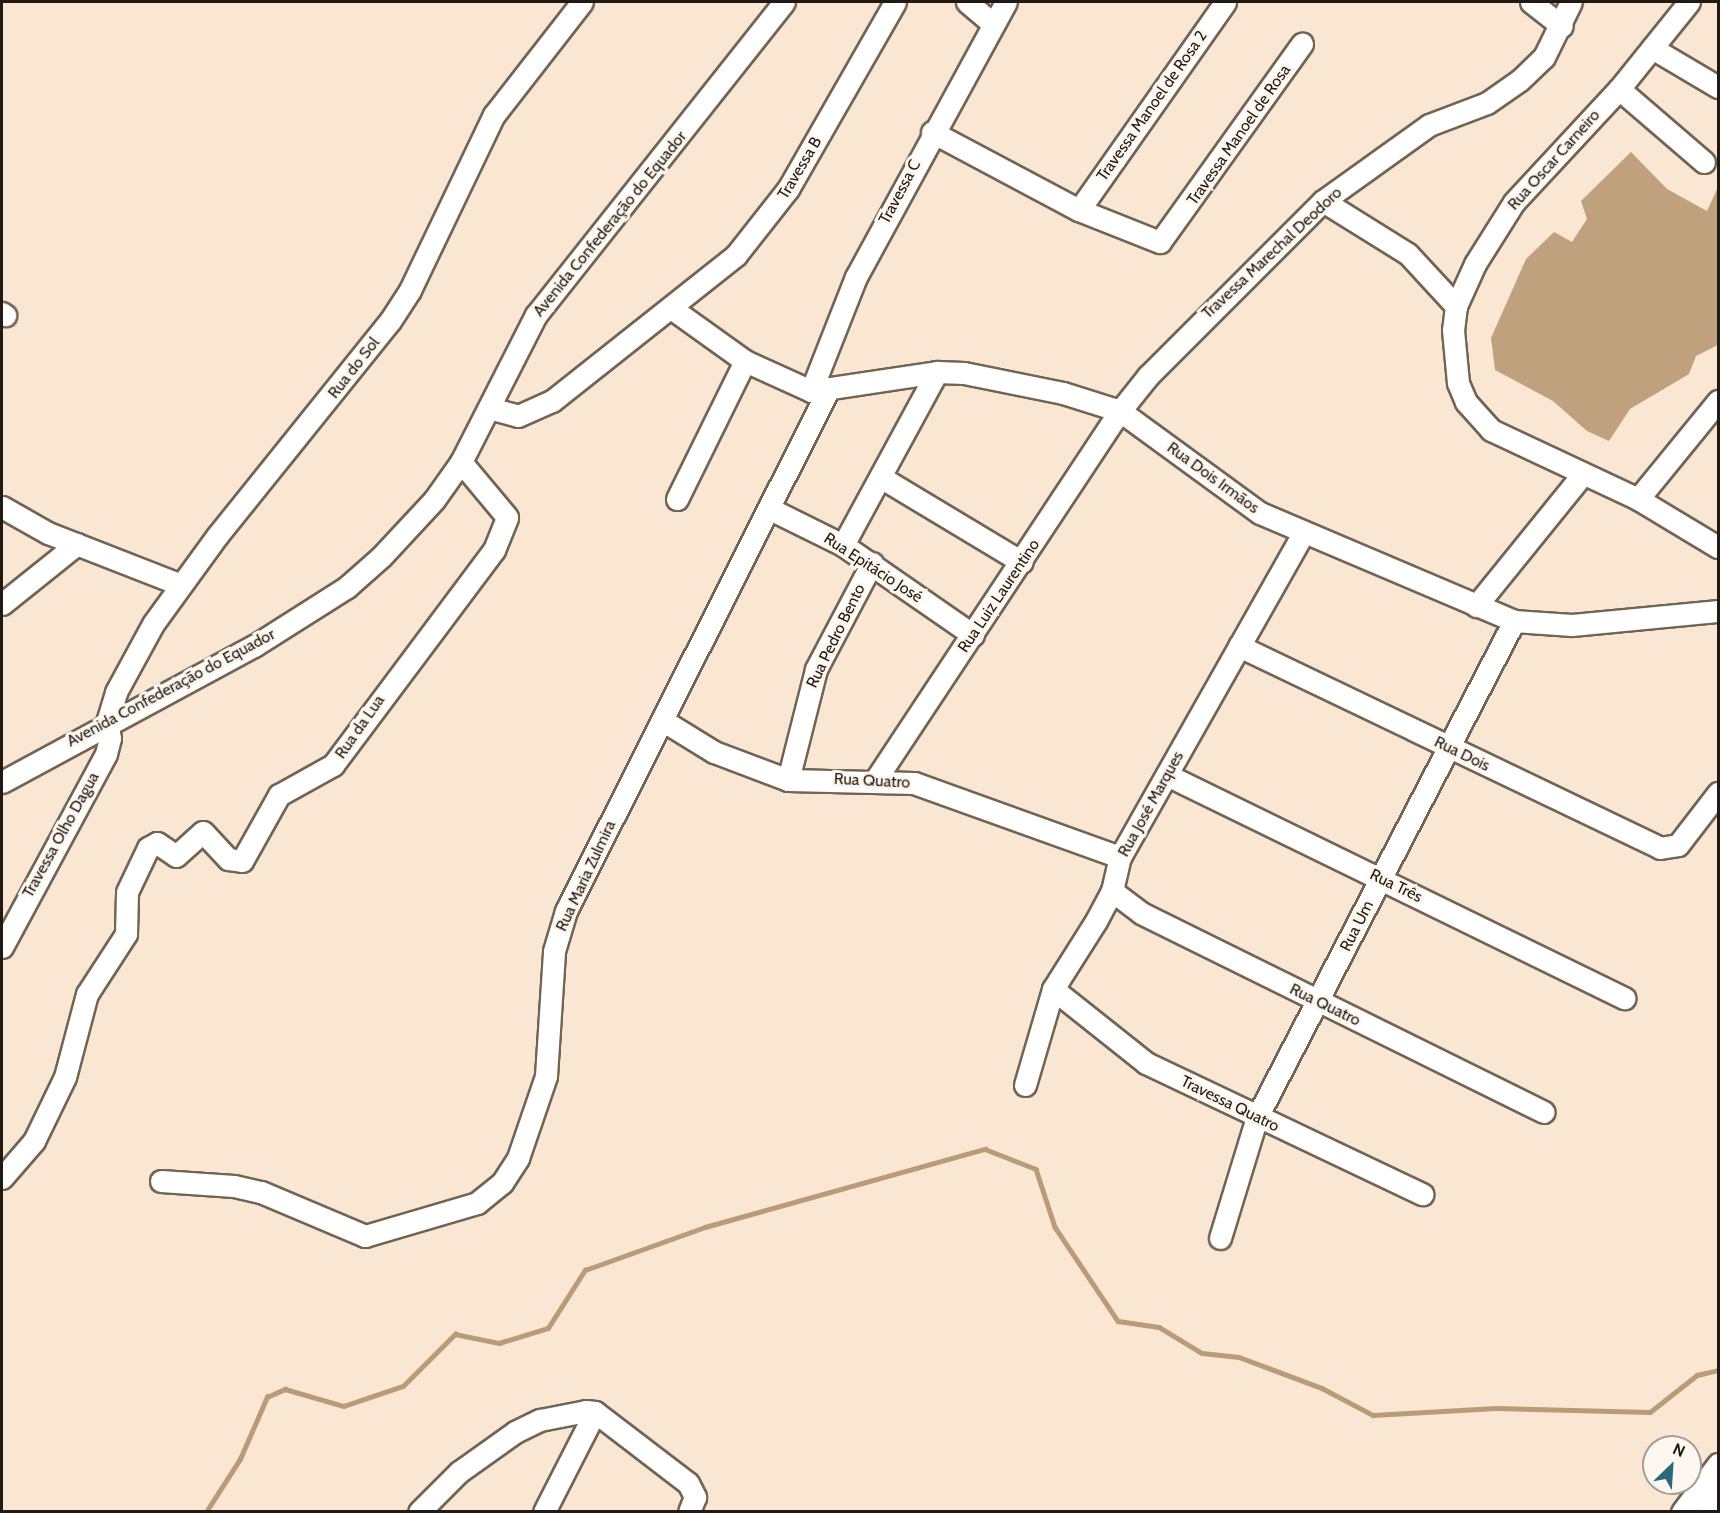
<!DOCTYPE html>
<meta charset="utf-8">
<style>
body{margin:0}
#map{position:relative;width:1720px;height:1513px;overflow:hidden;background:#f9e7d4;font-family:Cabin,sans-serif}
div>[style]{position:absolute}
.forest>*{inset:0;background:#c0a17d}
.stream>*{height:4.5px;margin:-2.25px;padding:0 2.25px;transform-origin:2.25px;border-radius:2.25px;background:#ba9b78}
.roads{filter:drop-shadow(2px 0 #736352) drop-shadow(-2px 0 #736352) drop-shadow(0 2px #736352) drop-shadow(0 -2px #736352)}
.minor>*{height:21px;margin:-10.5px;padding:0 10.5px;transform-origin:10.5px;border-radius:10.5px;background:#fff}
span{translate:-50% -50%;white-space:nowrap;text-align:center;line-height:1.15;-webkit-text-stroke:6px #fef7ef;paint-order:stroke}
.street-label{font-size:16px;color:#201a13}
.frame{position:absolute;inset:0;border:3px solid #201a13;pointer-events:none}
.north{position:absolute;left:1642px;top:1435px;width:60px;height:60px;box-sizing:border-box;background:#fef7ef;border:2px solid #a59f97;border-radius:50%;rotate:25deg;font-size:16px;font-weight:700;line-height:24px;text-align:center;color:#201a13}
.north::after{content:'';display:block;margin:auto;width:21px;height:27px;background:#286a7c;clip-path:polygon(50% 0,100% 100%,50% 72%,0 100%)}
</style>
<div id="map">
<div class="forest">
<i style="clip-path:polygon(1631px 152px,1667px 189px,1707px 211px,1718px 187px,1718px 345px,1696px 356px,1689px 374px,1630px 409px,1609px 441px,1587px 431px,1553px 401px,1495px 370px,1491px 338px,1526px 259px,1554px 232px,1572px 242px,1587px 219px,1581px 201px)"></i>
</div>
<div class="stream">
<i style="left:206px;top:1512px;width:63px;rotate:-57.3deg"></i>
<i style="left:240px;top:1459px;width:68px;rotate:-66.5deg"></i>
<i style="left:267px;top:1397px;width:20px;rotate:-24deg"></i>
<i style="left:285px;top:1389px;width:61px;rotate:16.1deg"></i>
<i style="left:344px;top:1406px;width:62px;rotate:-18.7deg"></i>
<i style="left:403px;top:1386px;width:74px;rotate:-45deg"></i>
<i style="left:455px;top:1334px;width:45px;rotate:11.6deg"></i>
<i style="left:499px;top:1343px;width:51px;rotate:-17deg"></i>
<i style="left:548px;top:1328px;width:69px;rotate:-57.5deg"></i>
<i style="left:585px;top:1270px;width:127px;rotate:-19.7deg"></i>
<i style="left:705px;top:1227px;width:291px;rotate:-15.6deg"></i>
<i style="left:985px;top:1149px;width:55px;rotate:21.4deg"></i>
<i style="left:1036px;top:1169px;width:61px;rotate:71.9deg"></i>
<i style="left:1055px;top:1227px;width:113px;rotate:56.2deg"></i>
<i style="left:1118px;top:1321px;width:41px;rotate:8.3deg"></i>
<i style="left:1159px;top:1327px;width:50px;rotate:31.2deg"></i>
<i style="left:1202px;top:1353px;width:37px;rotate:6deg"></i>
<i style="left:1239px;top:1357px;width:89px;rotate:20.5deg"></i>
<i style="left:1322px;top:1388px;width:58px;rotate:27.9deg"></i>
<i style="left:1373px;top:1415px;width:123px;rotate:-3.3deg"></i>
<i style="left:1496px;top:1408px;width:154px;rotate:1.5deg"></i>
<i style="left:1650px;top:1412px;width:60px;rotate:-38.2deg"></i>
<i style="left:1697px;top:1375px;width:22px;rotate:-13deg"></i>
</div>
<div class="roads">
<div class="minor">
<i style="left:967px;top:2px;width:34px;rotate:40deg"></i>
<i style="left:1531px;top:2px;width:39px;rotate:38deg"></i>
<i style="left:1689px;top:2px;width:112px;rotate:128.8deg"></i>
<i style="left:1619px;top:89px;width:154px;rotate:132.9deg"></i>
<i style="left:1514px;top:202px;width:73px;rotate:122.2deg"></i>
<i style="left:1475px;top:264px;width:46px;rotate:114.3deg"></i>
<i style="left:1456px;top:306px;width:24px;rotate:97deg"></i>
<i style="left:1453px;top:330px;width:53px;rotate:84.6deg"></i>
<i style="left:1458px;top:383px;width:21px;rotate:67deg"></i>
<i style="left:1466px;top:402px;width:38px;rotate:48deg"></i>
<i style="left:1491px;top:430px;width:162px;rotate:25.1deg"></i>
<i style="left:1638px;top:499px;width:93px;rotate:31deg"></i>
<i style="left:1652px;top:48px;width:77px;rotate:30.6deg"></i>
<i style="left:1619px;top:89px;width:112px;rotate:40.7deg"></i>
<i style="left:932px;top:132px;width:166px;rotate:28deg"></i>
<i style="left:1079px;top:210px;width:87px;rotate:21.6deg"></i>
<i style="left:1160px;top:242px;width:244px;rotate:-54.4deg"></i>
<i style="left:1323px;top:201px;width:100px;rotate:31.9deg"></i>
<i style="left:1408px;top:254px;width:71px;rotate:47.3deg"></i>
<i style="left:1079px;top:210px;width:254px;rotate:-54.9deg"></i>
<i style="left:671px;top:308px;width:91px;rotate:35.6deg"></i>
<i style="left:745px;top:361px;width:72px;rotate:24.4deg"></i>
<i style="left:811px;top:391px;width:127px;rotate:-8.6deg"></i>
<i style="left:937px;top:372px;width:27px;rotate:2deg"></i>
<i style="left:964px;top:373px;width:101px;rotate:11.4deg"></i>
<i style="left:1063px;top:393px;width:60px;rotate:17.5deg"></i>
<i style="left:1120px;top:411px;width:173px;rotate:36.1deg"></i>
<i style="left:1260px;top:513px;width:276px;rotate:23deg"></i>
<i style="left:1514px;top:621px;width:58px;rotate:3.9deg"></i>
<i style="left:1572px;top:625px;width:147px;rotate:-5.5deg"></i>
<i style="left:2px;top:313px;width:4px;rotate:34deg"></i>
<i style="left:811px;top:391px;width:123px;rotate:-68.5deg"></i>
<i style="left:856px;top:277px;width:313px;rotate:-61.4deg"></i>
<i style="left:489px;top:408px;width:30px;rotate:15deg"></i>
<i style="left:518px;top:416px;width:37px;rotate:-24deg"></i>
<i style="left:552px;top:401px;width:235px;rotate:-38.4deg"></i>
<i style="left:736px;top:255px;width:84px;rotate:-51.8deg"></i>
<i style="left:788px;top:189px;width:215px;rotate:-60.2deg"></i>
<i style="left:882px;top:478px;width:163px;rotate:31deg"></i>
<i style="left:677px;top:499px;width:154px;rotate:-63.8deg"></i>
<i style="left:1638px;top:499px;width:127px;rotate:-50.8deg"></i>
<i style="left:2px;top:507px;width:53px;rotate:29.5deg"></i>
<i style="left:48px;top:533px;width:141px;rotate:21.3deg"></i>
<i style="left:770px;top:509px;width:81px;rotate:26.3deg"></i>
<i style="left:843px;top:545px;width:158px;rotate:34.7deg"></i>
<i style="left:843px;top:545px;width:197px;rotate:-61.5deg"></i>
<i style="left:2px;top:604px;width:96px;rotate:-38.7deg"></i>
<i style="left:1476px;top:606px;width:170px;rotate:-51deg"></i>
<i style="left:1239px;top:646px;width:467px;rotate:25.6deg"></i>
<i style="left:1660px;top:848px;width:18px;rotate:-9deg"></i>
<i style="left:1678px;top:845px;width:66px;rotate:-52.4deg"></i>
<i style="left:662px;top:720px;width:61px;rotate:31.6deg"></i>
<i style="left:714px;top:752px;width:79px;rotate:20.7deg"></i>
<i style="left:788px;top:780px;width:126px;rotate:1.4deg"></i>
<i style="left:914px;top:783px;width:219px;rotate:19.8deg"></i>
<i style="left:1167px;top:775px;width:509px;rotate:26.01deg"></i>
<i style="left:876px;top:779px;width:442px;rotate:-56.5deg"></i>
<i style="left:1120px;top:411px;width:45px;rotate:-51.3deg"></i>
<i style="left:1148px;top:376px;width:247px;rotate:-45deg"></i>
<i style="left:1323px;top:201px;width:130px;rotate:-35.6deg"></i>
<i style="left:1429px;top:125px;width:62px;rotate:-20.8deg"></i>
<i style="left:1487px;top:103px;width:40px;rotate:-34.9deg"></i>
<i style="left:1520px;top:80px;width:33px;rotate:-44deg"></i>
<i style="left:1544px;top:57px;width:61px;rotate:-63.9deg"></i>
<i style="left:788px;top:780px;width:114px;rotate:-75.8deg"></i>
<i style="left:816px;top:669px;width:120px;rotate:-62.2deg"></i>
<i style="left:2px;top:782px;width:286px;rotate:-28.4deg"></i>
<i style="left:254px;top:646px;width:110px;rotate:-32.4deg"></i>
<i style="left:347px;top:587px;width:45px;rotate:-41.4deg"></i>
<i style="left:381px;top:557px;width:78px;rotate:-47.1deg"></i>
<i style="left:434px;top:500px;width:47px;rotate:-54.6deg"></i>
<i style="left:461px;top:462px;width:165px;rotate:-63deg"></i>
<i style="left:536px;top:315px;width:399px;rotate:-51.6deg"></i>
<i style="left:1112px;top:891px;width:36px;rotate:37deg"></i>
<i style="left:1141px;top:913px;width:449px;rotate:26.3deg"></i>
<i style="left:2px;top:947px;width:219px;rotate:-61.7deg"></i>
<i style="left:106px;top:754px;width:16px;rotate:-76deg"></i>
<i style="left:110px;top:738px;width:16px;rotate:-101deg"></i>
<i style="left:107px;top:722px;width:31px;rotate:-73deg"></i>
<i style="left:116px;top:692px;width:77px;rotate:-61.4deg"></i>
<i style="left:153px;top:624px;width:109px;rotate:-54deg"></i>
<i style="left:217px;top:536px;width:276px;rotate:-51.2deg"></i>
<i style="left:390px;top:321px;width:37px;rotate:-57deg"></i>
<i style="left:410px;top:290px;width:194px;rotate:-64.4deg"></i>
<i style="left:494px;top:115px;width:143px;rotate:-52.1deg"></i>
<i style="left:1053px;top:989px;width:119px;rotate:38.5deg"></i>
<i style="left:1146px;top:1063px;width:306px;rotate:25.4deg"></i>
<i style="left:1025px;top:1085px;width:100px;rotate:-73.7deg"></i>
<i style="left:1053px;top:989px;width:80px;rotate:-57.7deg"></i>
<i style="left:1096px;top:921px;width:34px;rotate:-62deg"></i>
<i style="left:1112px;top:891px;width:35px;rotate:-77deg"></i>
<i style="left:1120px;top:857px;width:372px;rotate:-60.5deg"></i>
<i style="left:2px;top:1178px;width:49px;rotate:-49.1deg"></i>
<i style="left:34px;top:1141px;width:71px;rotate:-64.2deg"></i>
<i style="left:65px;top:1077px;width:86px;rotate:-75.2deg"></i>
<i style="left:87px;top:994px;width:72px;rotate:-57deg"></i>
<i style="left:126px;top:934px;width:42px;rotate:-88.6deg"></i>
<i style="left:127px;top:892px;width:49px;rotate:-64.5deg"></i>
<i style="left:148px;top:848px;width:10px;rotate:-29deg"></i>
<i style="left:157px;top:843px;width:23px;rotate:34deg"></i>
<i style="left:176px;top:856px;width:36px;rotate:-42deg"></i>
<i style="left:203px;top:832px;width:37px;rotate:47deg"></i>
<i style="left:228px;top:859px;width:14px;rotate:8deg"></i>
<i style="left:242px;top:861px;width:76px;rotate:-60.7deg"></i>
<i style="left:279px;top:795px;width:62px;rotate:-29.1deg"></i>
<i style="left:333px;top:765px;width:269px;rotate:-53.2deg"></i>
<i style="left:494px;top:550px;width:35px;rotate:-68deg"></i>
<i style="left:507px;top:517px;width:72px;rotate:-129.9deg"></i>
<i style="left:161px;top:1181px;width:73px;rotate:3.9deg"></i>
<i style="left:234px;top:1186px;width:28px;rotate:13deg"></i>
<i style="left:261px;top:1192px;width:113px;rotate:22.9deg"></i>
<i style="left:365px;top:1236px;width:117px;rotate:-16.4deg"></i>
<i style="left:477px;top:1203px;width:32px;rotate:-39deg"></i>
<i style="left:502px;top:1183px;width:30px;rotate:-57deg"></i>
<i style="left:518px;top:1158px;width:87px;rotate:-71.1deg"></i>
<i style="left:546px;top:1076px;width:125px;rotate:-86.3deg"></i>
<i style="left:554px;top:951px;width:42px;rotate:-73.3deg"></i>
<i style="left:566px;top:911px;width:585px;rotate:-63.3deg"></i>
<i style="left:1220px;top:1238px;width:127px;rotate:-73deg"></i>
<i style="left:1257px;top:1117px;width:559px;rotate:-62.61deg"></i>
<i style="left:1707px;top:1478px;width:34px;rotate:88deg"></i>
<i style="left:419px;top:1512px;width:57px;rotate:-45deg"></i>
<i style="left:459px;top:1472px;width:69px;rotate:-35.5deg"></i>
<i style="left:515px;top:1432px;width:28px;rotate:-26deg"></i>
<i style="left:540px;top:1420px;width:47px;rotate:-11.1deg"></i>
<i style="left:586px;top:1411px;width:9px;rotate:6deg"></i>
<i style="left:595px;top:1412px;width:117px;rotate:37.4deg"></i>
<i style="left:688px;top:1483px;width:16px;rotate:63deg"></i>
<i style="left:695px;top:1497px;width:16px;rotate:112deg"></i>
<i style="left:544px;top:1512px;width:112px;rotate:-63deg"></i>
<i style="left:1682px;top:1512px;width:60px;rotate:-53.1deg"></i>
</div>
</div>
<div class="street-label">
<span style="left:1152px;top:106px;rotate:-55deg">Travessa Manoel de Rosa 2</span>
<span style="left:1239px;top:135px;rotate:-55deg">Travessa Manoel de Rosa</span>
<span style="left:1554px;top:160px;rotate:-48deg">Rua Oscar Carneiro</span>
<span style="left:800px;top:168px;rotate:-59deg">Travessa B</span>
<span style="left:900px;top:192px;rotate:-62deg">Travessa C</span>
<span style="left:610px;top:224px;rotate:-51deg">Avenida Confederação do Equador</span>
<span style="left:1272px;top:253px;rotate:-43deg">Travessa Marechal Deodoro</span>
<span style="left:354px;top:368px;rotate:-52deg">Rua do Sol</span>
<span style="left:1213px;top:478px;rotate:36deg">Rua Dois Irmãos</span>
<span style="left:873px;top:568px;rotate:33deg">Rua Epitácio José</span>
<span style="left:999px;top:596px;rotate:-56deg">Rua Luiz Laurentino</span>
<span style="left:836px;top:636px;rotate:-64deg">Rua Pedro Bento</span>
<span style="left:171px;top:688px;rotate:-28deg">Avenida Confederação do Equador</span>
<span style="left:360px;top:727px;rotate:-55deg">Rua da Lua</span>
<span style="left:1462px;top:754px;rotate:26deg">Rua Dois</span>
<span style="left:872px;top:781px;rotate:3deg">Rua Quatro</span>
<span style="left:1151px;top:804px;rotate:-61deg">Rua José Marques</span>
<span style="left:61px;top:835px;rotate:-61deg">Travessa Olho Dagua</span>
<span style="left:586px;top:876px;rotate:-65deg">Rua Maria Zulmira</span>
<span style="left:1396px;top:886px;rotate:26deg">Rua Três</span>
<span style="left:1357px;top:926px;rotate:-63deg">Rua Um</span>
<span style="left:1325px;top:1005px;rotate:26deg">Rua Quatro</span>
<span style="left:1230px;top:1104px;rotate:26deg">Travessa Quatro</span>
</div>
<div class="frame"></div>
<div class="north">N</div>
</div>
